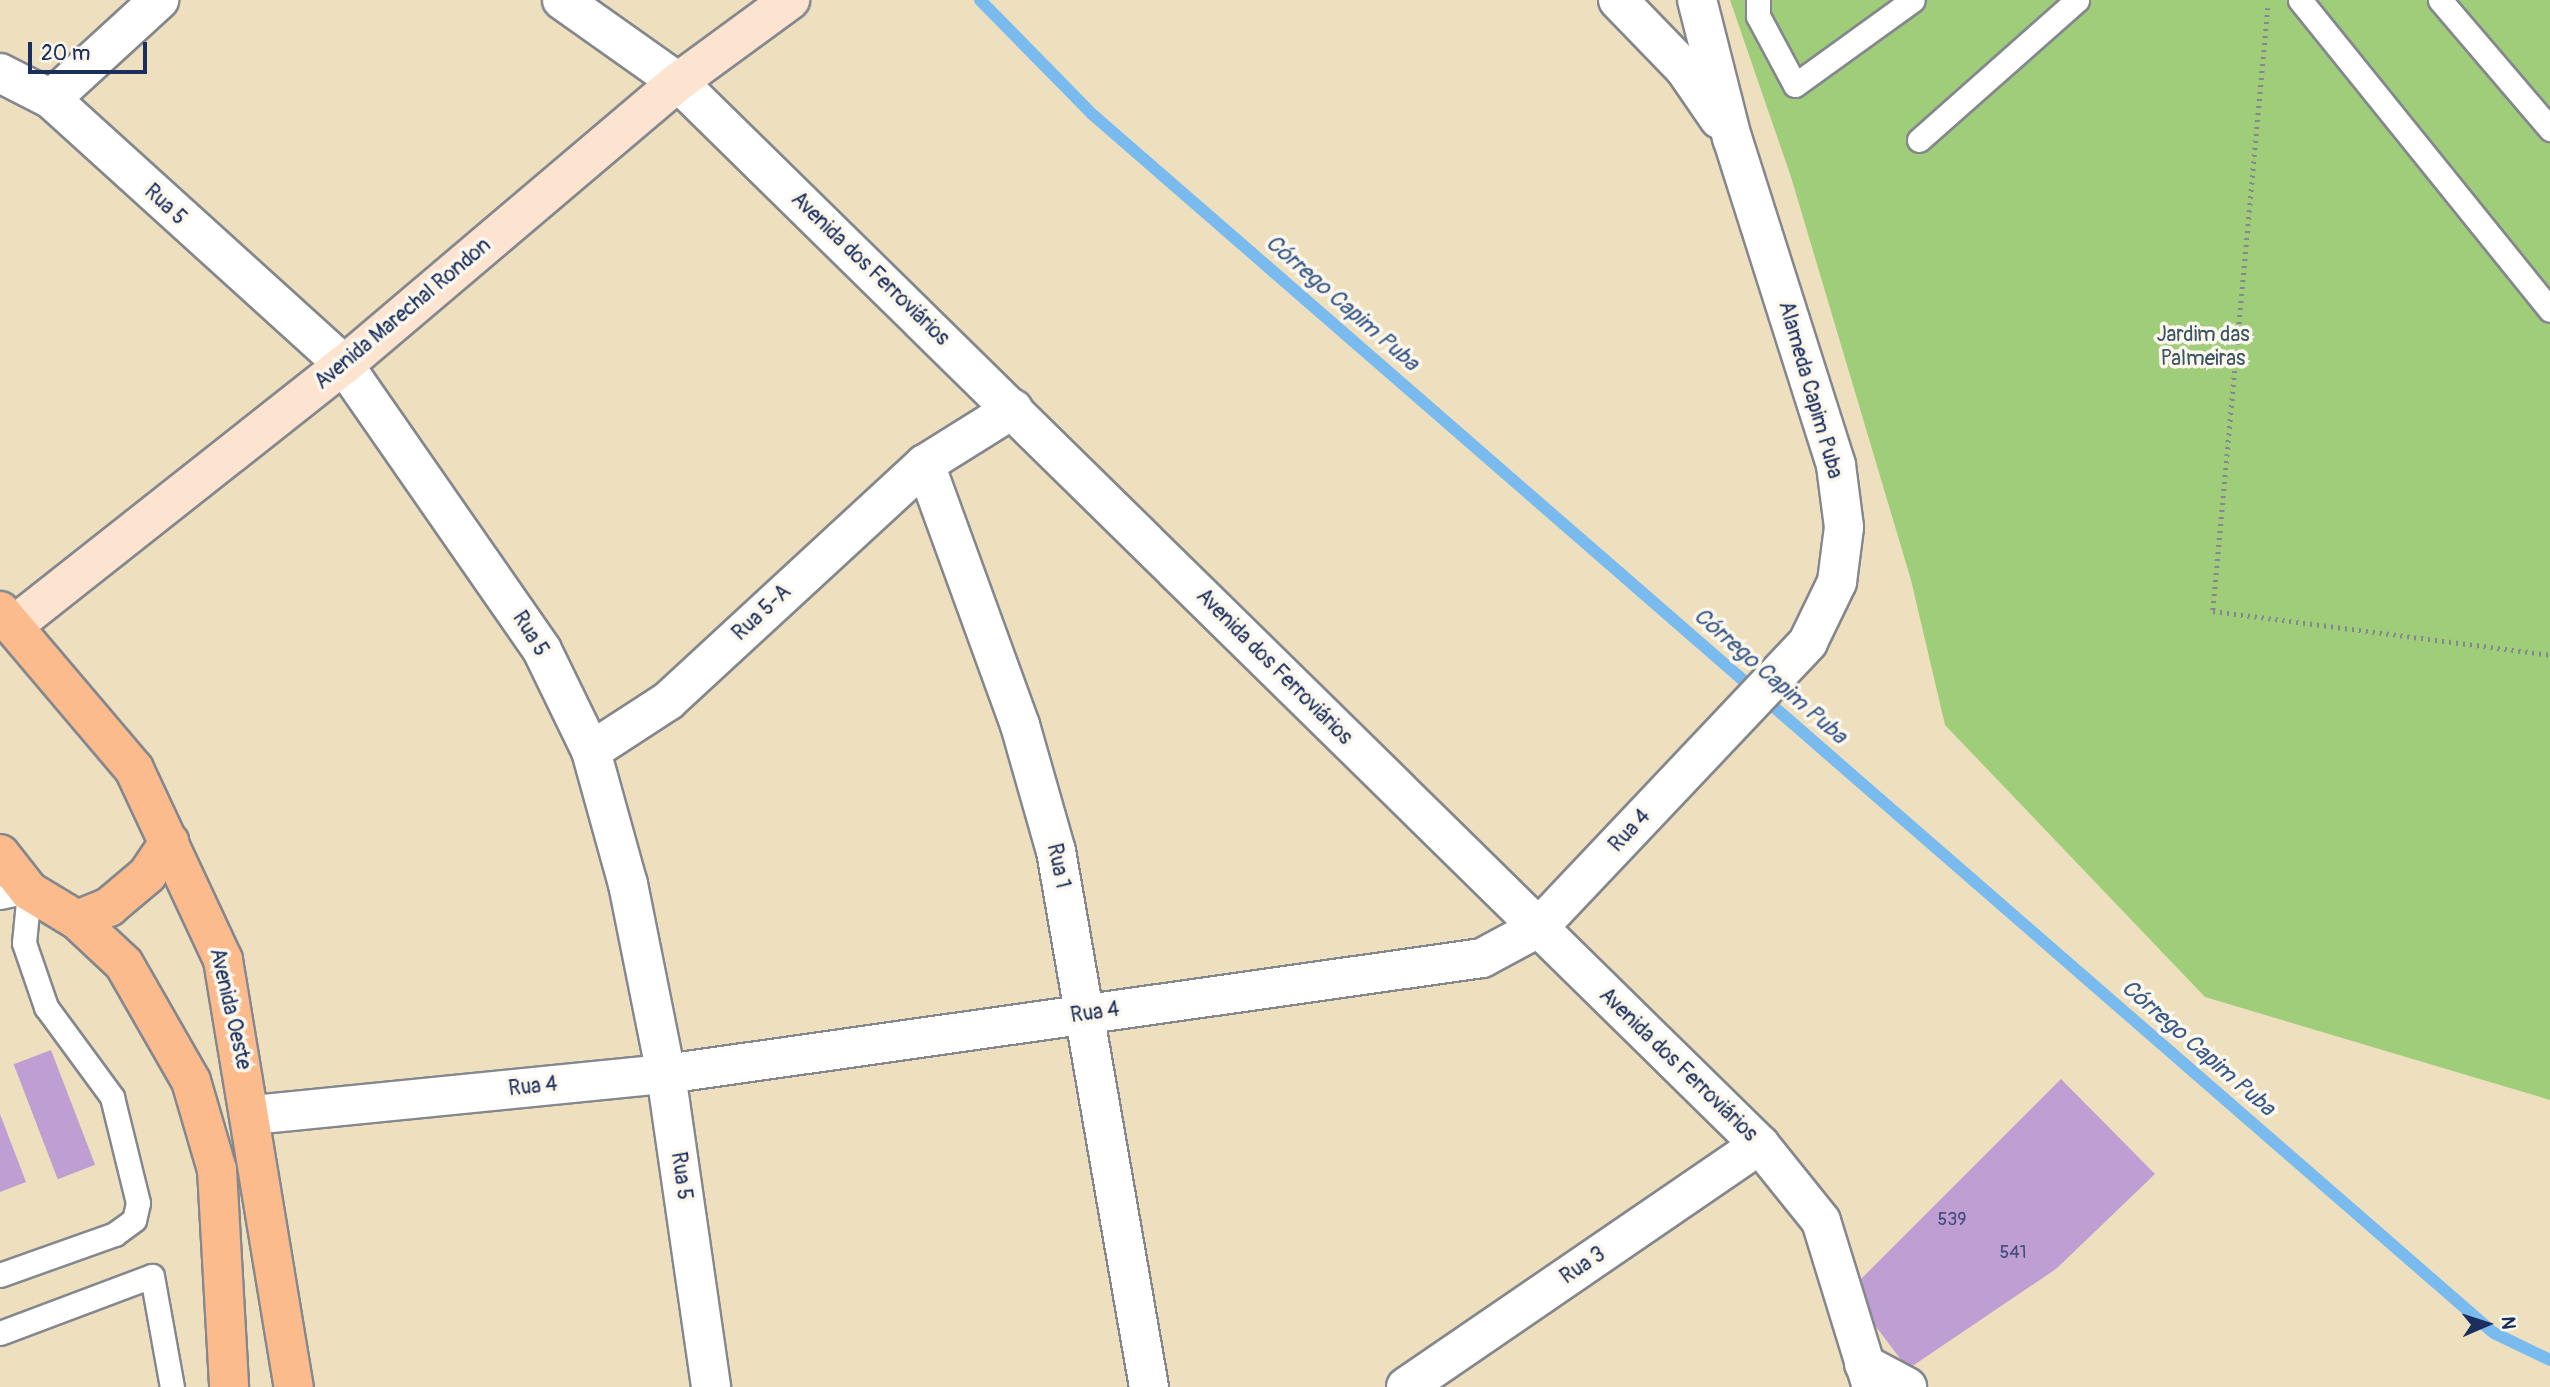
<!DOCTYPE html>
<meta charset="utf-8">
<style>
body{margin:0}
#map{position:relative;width:2550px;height:1387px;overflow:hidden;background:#eee0be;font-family:Pangolin,sans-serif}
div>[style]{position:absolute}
.green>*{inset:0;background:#9fcd7a}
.stream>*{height:12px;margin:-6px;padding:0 6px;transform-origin:6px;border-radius:6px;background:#7abbef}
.building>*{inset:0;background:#bf9ed3;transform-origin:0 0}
.path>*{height:4.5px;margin-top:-2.25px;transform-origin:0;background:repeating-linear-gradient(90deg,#84888e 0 2px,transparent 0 7px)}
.roads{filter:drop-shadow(2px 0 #84888e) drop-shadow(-2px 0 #84888e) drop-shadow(0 2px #84888e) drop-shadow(0 -2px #84888e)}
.lane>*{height:23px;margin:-11.5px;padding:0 11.5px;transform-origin:11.5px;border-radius:11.5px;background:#fff}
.street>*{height:38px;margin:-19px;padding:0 19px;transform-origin:19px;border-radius:19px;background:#fff}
.secondary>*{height:38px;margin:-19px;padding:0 19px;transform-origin:19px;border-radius:19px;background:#fde4d1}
.primary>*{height:38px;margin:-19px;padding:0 19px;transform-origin:19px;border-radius:19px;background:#fbbb8d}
span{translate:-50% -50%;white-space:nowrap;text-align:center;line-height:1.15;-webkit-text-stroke:7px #fbf7ec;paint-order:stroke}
.number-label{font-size:18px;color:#444b7b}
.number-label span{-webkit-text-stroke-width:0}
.street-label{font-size:21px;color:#1b2f5e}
.park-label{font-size:21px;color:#3c5665}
.water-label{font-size:23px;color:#38598a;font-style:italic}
.north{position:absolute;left:2452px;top:1289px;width:70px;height:70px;-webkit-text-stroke:5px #fbf7ec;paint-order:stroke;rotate:87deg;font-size:19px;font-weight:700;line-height:28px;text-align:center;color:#1b2f5e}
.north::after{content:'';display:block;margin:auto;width:24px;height:32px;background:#1b2f5e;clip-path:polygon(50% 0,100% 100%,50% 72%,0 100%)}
.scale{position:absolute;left:28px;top:42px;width:119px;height:32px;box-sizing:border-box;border:4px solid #1b2f5e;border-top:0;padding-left:9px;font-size:21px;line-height:24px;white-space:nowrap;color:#1b2f5e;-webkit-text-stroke:5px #fbf7ec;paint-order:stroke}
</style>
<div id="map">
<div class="green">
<i style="clip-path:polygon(1730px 0,2550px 0,2550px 1100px,2205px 997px,1945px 725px,1911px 580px,1791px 177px)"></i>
</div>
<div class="stream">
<i style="left:980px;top:0;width:160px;rotate:45.5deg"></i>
<i style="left:1092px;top:114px;width:1858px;rotate:41.01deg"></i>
<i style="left:2494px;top:1333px;width:62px;rotate:25.7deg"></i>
</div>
<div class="building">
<i style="left:51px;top:1050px;width:123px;height:40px;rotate:69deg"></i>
<i style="clip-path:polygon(2061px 1079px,2155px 1174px,2056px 1269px,1908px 1369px,1849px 1291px)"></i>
<i style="clip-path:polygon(0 1114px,26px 1182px,0 1192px)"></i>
</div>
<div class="path">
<i style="left:2268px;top:8px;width:606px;rotate:95.21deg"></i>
<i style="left:2213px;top:611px;width:340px;rotate:7.4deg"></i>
</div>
<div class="roads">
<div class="lane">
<i style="left:1758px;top:0;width:16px;rotate:90deg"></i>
<i style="left:1758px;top:16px;width:78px;rotate:61.8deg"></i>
<i style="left:1795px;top:85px;width:145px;rotate:-35.8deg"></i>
<i style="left:2300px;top:0;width:398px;rotate:51.1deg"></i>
<i style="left:2440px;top:0;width:170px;rotate:49.5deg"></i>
<i style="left:1919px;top:140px;width:211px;rotate:-41.5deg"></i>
<i style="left:0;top:897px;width:30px;rotate:-12deg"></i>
<i style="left:29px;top:891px;width:52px;rotate:95.5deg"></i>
<i style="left:24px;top:943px;width:68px;rotate:71deg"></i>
<i style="left:46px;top:1007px;width:112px;rotate:53.7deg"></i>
<i style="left:112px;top:1097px;width:109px;rotate:76.2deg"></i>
<i style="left:138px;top:1203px;width:17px;rotate:103deg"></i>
<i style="left:134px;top:1220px;width:24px;rotate:144deg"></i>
<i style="left:115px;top:1234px;width:122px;rotate:160.4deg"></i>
<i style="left:0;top:1333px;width:162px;rotate:-20.6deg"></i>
<i style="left:152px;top:1276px;width:113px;rotate:79.8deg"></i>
</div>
<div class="street">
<i style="left:562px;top:0;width:142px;rotate:35.3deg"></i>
<i style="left:678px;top:82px;width:1517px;rotate:44.49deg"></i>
<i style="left:1760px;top:1145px;width:97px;rotate:51.2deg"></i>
<i style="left:1821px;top:1221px;width:174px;rotate:72.9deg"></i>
<i style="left:1618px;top:0;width:95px;rotate:45.9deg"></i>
<i style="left:1684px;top:68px;width:62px;rotate:55.5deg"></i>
<i style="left:0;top:73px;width:57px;rotate:27deg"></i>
<i style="left:51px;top:99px;width:396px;rotate:42.2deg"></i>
<i style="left:344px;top:365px;width:347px;rotate:55.2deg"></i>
<i style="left:542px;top:650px;width:112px;rotate:64.1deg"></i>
<i style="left:591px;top:751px;width:138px;rotate:74.5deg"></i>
<i style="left:628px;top:884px;width:194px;rotate:78.7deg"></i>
<i style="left:666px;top:1074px;width:316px;rotate:81.8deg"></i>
<i style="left:51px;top:99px;width:147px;rotate:-42.5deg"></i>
<i style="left:925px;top:464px;width:278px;rotate:70deg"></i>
<i style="left:1020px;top:725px;width:131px;rotate:74.1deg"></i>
<i style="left:1056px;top:851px;width:544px;rotate:80.16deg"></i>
<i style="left:591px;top:751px;width:92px;rotate:-33deg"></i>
<i style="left:668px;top:701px;width:350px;rotate:-42.7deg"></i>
<i style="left:925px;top:464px;width:104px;rotate:-32deg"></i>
<i style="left:253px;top:1115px;width:415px;rotate:-5.7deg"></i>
<i style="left:666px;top:1074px;width:824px;rotate:-8.09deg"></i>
<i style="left:1482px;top:958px;width:64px;rotate:-28.2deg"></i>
<i style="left:1538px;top:928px;width:393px;rotate:-46.6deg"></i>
<i style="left:1808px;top:642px;width:67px;rotate:-64.2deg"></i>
<i style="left:1837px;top:582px;width:55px;rotate:-82.7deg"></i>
<i style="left:1844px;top:527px;width:63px;rotate:-97.4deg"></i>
<i style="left:1836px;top:465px;width:343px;rotate:-107.6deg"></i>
<i style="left:1732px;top:138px;width:142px;rotate:-104.2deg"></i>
<i style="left:1864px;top:1364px;width:49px;rotate:28.1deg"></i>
<i style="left:1406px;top:1387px;width:429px;rotate:-34.4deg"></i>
</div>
<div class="secondary">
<i style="left:13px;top:626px;width:422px;rotate:-38.3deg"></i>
<i style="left:344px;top:365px;width:438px;rotate:-40.3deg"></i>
<i style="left:678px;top:82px;width:139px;rotate:-36.2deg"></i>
</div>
<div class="primary">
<i style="left:0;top:611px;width:207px;rotate:49.7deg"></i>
<i style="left:134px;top:769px;width:211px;rotate:65deg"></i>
<i style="left:223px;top:960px;width:433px;rotate:80.6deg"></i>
<i style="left:0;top:854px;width:47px;rotate:51.9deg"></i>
<i style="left:29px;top:891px;width:56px;rotate:31.1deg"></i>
<i style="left:77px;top:920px;width:64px;rotate:43.1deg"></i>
<i style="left:124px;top:964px;width:135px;rotate:60.2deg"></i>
<i style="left:191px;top:1081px;width:93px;rotate:73.7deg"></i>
<i style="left:217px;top:1170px;width:217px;rotate:86.8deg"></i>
<i style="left:77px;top:920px;width:35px;rotate:-22deg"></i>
<i style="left:109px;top:907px;width:50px;rotate:-40.1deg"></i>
<i style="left:147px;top:875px;width:40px;rotate:-56deg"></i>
</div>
</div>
<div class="number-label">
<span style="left:1952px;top:1220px">539</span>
<span style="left:2013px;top:1253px">541</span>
</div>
<div class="street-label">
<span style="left:165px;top:205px;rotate:43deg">Rua 5</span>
<span style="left:870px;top:269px;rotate:44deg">Avenida dos Ferroviários</span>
<span style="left:403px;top:314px;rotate:-40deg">Avenida Marechal Rondon</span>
<span style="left:1810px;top:390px;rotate:74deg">Alameda Capim Puba</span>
<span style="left:762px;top:613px;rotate:-43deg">Rua 5-A</span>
<span style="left:530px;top:634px;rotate:58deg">Rua 5</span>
<span style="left:1274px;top:667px;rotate:45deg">Avenida dos Ferroviários</span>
<span style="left:1630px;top:831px;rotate:-47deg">Rua 4</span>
<span style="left:1058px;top:866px;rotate:78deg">Rua 1</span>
<span style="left:230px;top:1009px;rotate:77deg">Avenida Oeste</span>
<span style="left:1095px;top:1013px;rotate:-8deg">Rua 4</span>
<span style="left:1678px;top:1065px;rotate:44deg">Avenida dos Ferroviários</span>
<span style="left:533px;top:1087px;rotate:-6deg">Rua 4</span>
<span style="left:681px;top:1176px;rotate:82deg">Rua 5</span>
<span style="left:1583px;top:1266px;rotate:-34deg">Rua 3</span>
</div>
<div class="park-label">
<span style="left:2203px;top:347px">Jardim das<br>Palmeiras</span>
</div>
<div class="water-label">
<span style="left:1342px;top:303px;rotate:41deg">Córrego Capim Puba</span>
<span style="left:1770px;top:676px;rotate:41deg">Córrego Capim Puba</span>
<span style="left:2198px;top:1048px;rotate:41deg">Córrego Capim Puba</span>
</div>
<div class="north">N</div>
<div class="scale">20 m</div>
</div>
